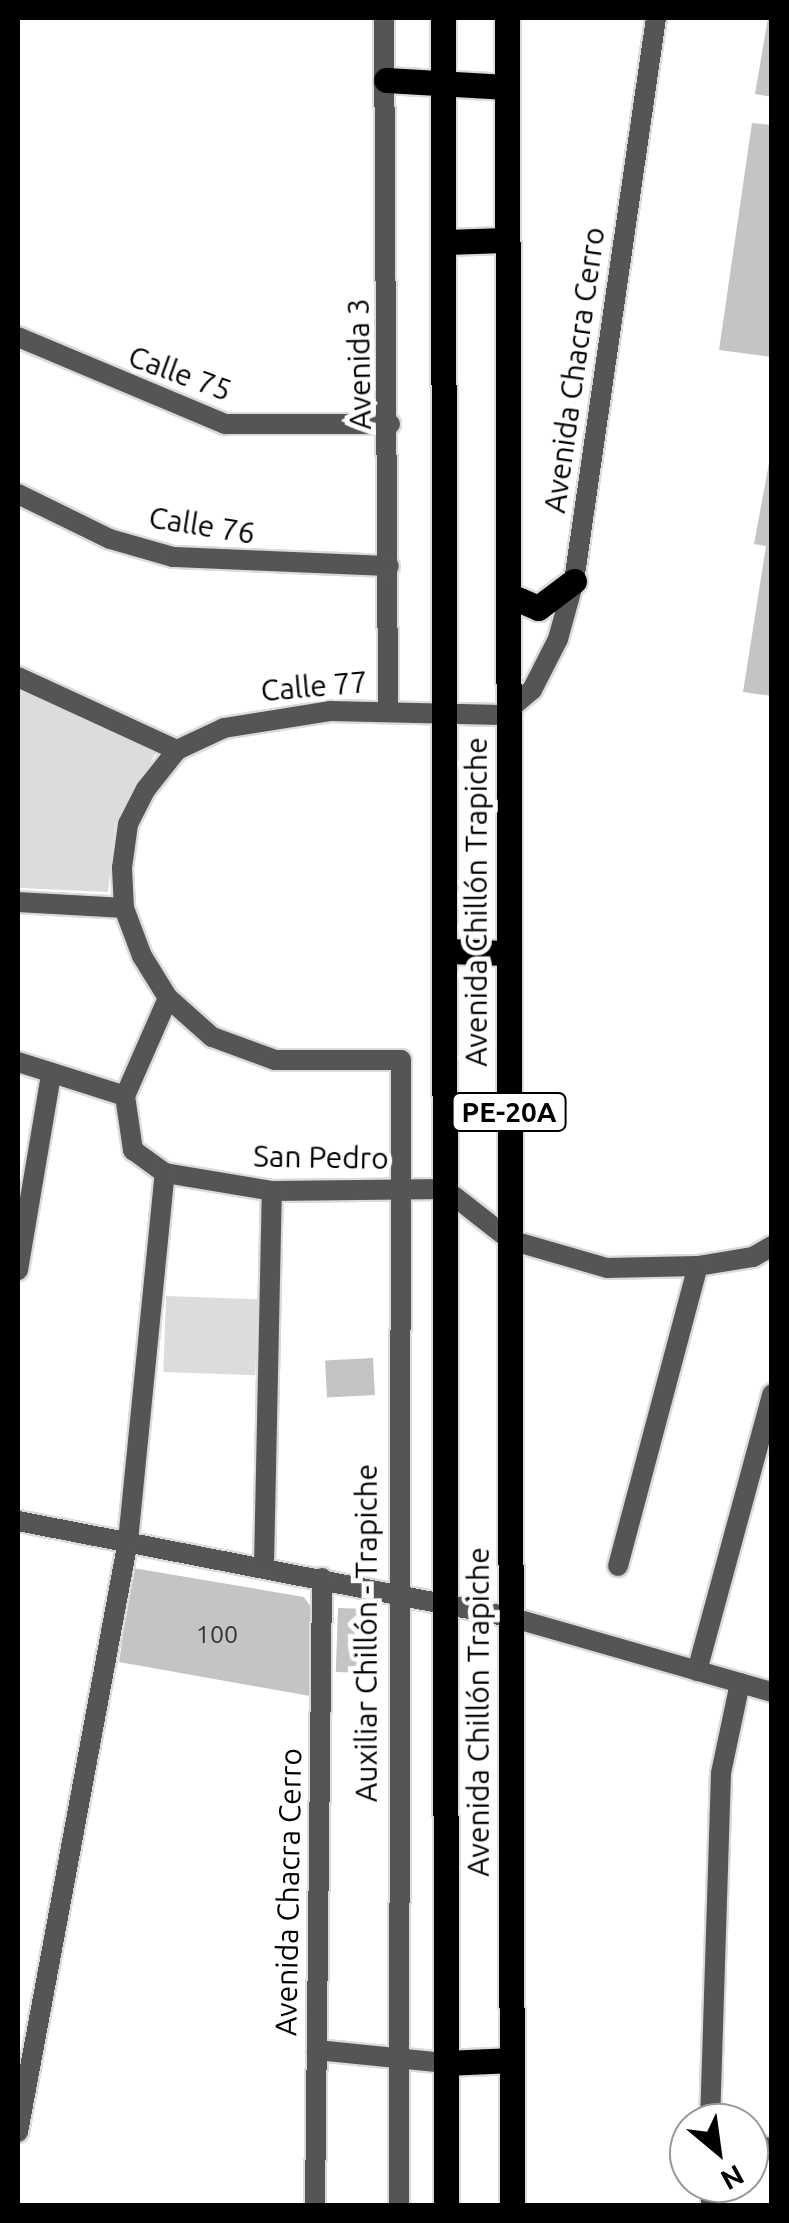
<!DOCTYPE html>
<meta charset="utf-8">
<style>
body{margin:0}
#map{position:relative;width:789px;height:2223px;overflow:hidden;background:#fff;font-family:Ubuntu,sans-serif}
div>[style]{position:absolute}
.green>*{inset:0;background:#dcdcdc;transform-origin:0 0}
.building>*{inset:0;background:#c4c4c4;transform-origin:0 0}
.roads{filter:drop-shadow(2px 0 #dbdbdb) drop-shadow(-2px 0 #dbdbdb) drop-shadow(0 2px #dbdbdb) drop-shadow(0 -2px #dbdbdb)}
.minor>*{height:20px;margin:-10px;padding:0 10px;transform-origin:10px;border-radius:10px;background:#555}
.primary>*{height:25px;margin:-12.5px;padding:0 12.5px;transform-origin:12.5px;border-radius:12.5px;background:#000}
span{translate:-50% -50%;white-space:nowrap;text-align:center;line-height:1.15;-webkit-text-stroke:10px #fff;paint-order:stroke}
.number-label{font-size:25px;color:#313131}
.number-label span{-webkit-text-stroke-width:0}
.shield-label span{padding:2px 8px;background:#fff;border:2px solid;border-radius:8px;-webkit-text-stroke-width:0}
.shield-label{font-size:28px;color:#000;font-weight:700}
.street-label{font-size:30px;color:#000}
.frame{position:absolute;inset:0;border:20px solid #000;pointer-events:none}
.north{position:absolute;left:669px;top:2103px;width:100px;height:100px;box-sizing:border-box;background:#fff;border:2px solid #999;border-radius:50%;rotate:151deg;font-size:28px;font-weight:700;line-height:40px;text-align:center;color:#000}
.north::after{content:'';display:block;margin:auto;width:35px;height:45px;background:#000;clip-path:polygon(50% 0,100% 100%,50% 72%,0 100%)}
</style>
<div id="map">
<div class="green">
<i style="clip-path:polygon(18px 690px,156px 753px,115px 824px,108px 892px,18px 888px)"></i>
<i style="left:166px;top:1296px;width:92px;height:76px;rotate:2deg"></i>
</div>
<div class="building">
<i style="clip-path:polygon(768px 18px,772px 18px,772px 97px,755px 94px)"></i>
<i style="clip-path:polygon(752px 123px,772px 125px,772px 357px,719px 350px)"></i>
<i style="clip-path:polygon(772px 447px,772px 696px,743px 692px,766px 546px,754px 544px)"></i>
<i style="left:373px;top:1358px;width:37px;height:48px;rotate:87deg"></i>
<i style="clip-path:polygon(133px 1568px,304px 1597px,311px 1607px,310px 1696px,119px 1662px)"></i>
<i style="left:338px;top:1608px;width:36px;height:64px;rotate:2deg"></i>
</div>
<div class="roads">
<div class="minor">
<i style="left:384px;top:18px;width:692px;rotate:89.67deg"></i>
<i style="left:18px;top:337px;width:225px;rotate:22.8deg"></i>
<i style="left:225px;top:424px;width:165px"></i>
<i style="left:18px;top:494px;width:102px;rotate:26.1deg"></i>
<i style="left:110px;top:539px;width:66px;rotate:15.9deg"></i>
<i style="left:173px;top:557px;width:216px;rotate:2.4deg"></i>
<i style="left:18px;top:677px;width:175px;rotate:24.7deg"></i>
<i style="left:18px;top:902px;width:106px;rotate:3.2deg"></i>
<i style="left:18px;top:1062px;width:112px;rotate:17.6deg"></i>
<i style="left:125px;top:1096px;width:55px;rotate:81.6deg"></i>
<i style="left:133px;top:1150px;width:39px;rotate:36deg"></i>
<i style="left:165px;top:1173px;width:109px;rotate:9.5deg"></i>
<i style="left:272px;top:1191px;width:173px;rotate:-0.7deg"></i>
<i style="left:445px;top:1189px;width:83px;rotate:38.1deg"></i>
<i style="left:510px;top:1240px;width:101px;rotate:16.1deg"></i>
<i style="left:607px;top:1268px;width:91px;rotate:-1.3deg"></i>
<i style="left:698px;top:1266px;width:56px;rotate:-9.3deg"></i>
<i style="left:753px;top:1257px;width:22px;rotate:-30deg"></i>
<i style="left:125px;top:1096px;width:107px;rotate:-66.3deg"></i>
<i style="left:18px;top:1270px;width:199px;rotate:-80.4deg"></i>
<i style="left:18px;top:1521px;width:501px;rotate:11.04deg"></i>
<i style="left:510px;top:1617px;width:273px;rotate:16deg"></i>
<i style="left:264px;top:1565px;width:374px;rotate:-88.8deg"></i>
<i style="left:618px;top:1566px;width:310px;rotate:-75.1deg"></i>
<i style="left:697px;top:1671px;width:287px;rotate:-74.8deg"></i>
<i style="left:317px;top:2050px;width:130px;rotate:5.8deg"></i>
<i style="left:710px;top:2123px;width:350px;rotate:-88.2deg"></i>
<i style="left:721px;top:1773px;width:92px;rotate:-78.1deg"></i>
<i style="left:18px;top:2132px;width:601px;rotate:-79.46deg"></i>
<i style="left:128px;top:1541px;width:370px;rotate:-84.3deg"></i>
<i style="left:749px;top:2141px;width:25px;rotate:21deg"></i>
<i style="left:711px;top:2183px;width:23px;rotate:90deg"></i>
<i style="left:315px;top:2206px;width:628px;rotate:-89.36deg"></i>
<i style="left:399px;top:2206px;width:1146px;rotate:-89.9deg"></i>
<i style="left:401px;top:1060px;width:126px;rotate:180deg"></i>
<i style="left:275px;top:1060px;width:67px;rotate:-159.9deg"></i>
<i style="left:212px;top:1037px;width:59px;rotate:-138.4deg"></i>
<i style="left:168px;top:998px;width:49px;rotate:-121.8deg"></i>
<i style="left:142px;top:956px;width:51px;rotate:-110.6deg"></i>
<i style="left:124px;top:908px;width:40px;rotate:-92.9deg"></i>
<i style="left:122px;top:868px;width:44px;rotate:-82.2deg"></i>
<i style="left:128px;top:824px;width:39px;rotate:-63deg"></i>
<i style="left:146px;top:789px;width:50px;rotate:-51.5deg"></i>
<i style="left:177px;top:750px;width:52px;rotate:-25.1deg"></i>
<i style="left:224px;top:728px;width:107px;rotate:-9.1deg"></i>
<i style="left:330px;top:711px;width:172px;rotate:1.3deg"></i>
<i style="left:502px;top:715px;width:39px;rotate:-40deg"></i>
<i style="left:532px;top:690px;width:57px;rotate:-63deg"></i>
<i style="left:558px;top:639px;width:60px;rotate:-74.6deg"></i>
<i style="left:574px;top:581px;width:569px;rotate:-81.71deg"></i>
</div>
<div class="primary">
<i style="left:443px;top:18px;width:2188px;rotate:89.92deg"></i>
<i style="left:507px;top:18px;width:2188px;rotate:89.87deg"></i>
<i style="left:386px;top:80px;width:121px;rotate:3.3deg"></i>
<i style="left:443px;top:242px;width:64px;rotate:-1.8deg"></i>
<i style="left:508px;top:595px;width:33px;rotate:23deg"></i>
<i style="left:538px;top:608px;width:45px;rotate:-36.9deg"></i>
<i style="left:445px;top:951px;width:64px;rotate:1.8deg"></i>
<i style="left:446px;top:2063px;width:66px;rotate:-2.6deg"></i>
</div>
</div>
<div class="number-label">
<span style="left:217px;top:1634px">100</span>
</div>
<div class="shield-label">
<span style="left:509px;top:1112px">PE-20A</span>
</div>
<div class="street-label">
<span style="left:359px;top:364px;rotate:-91deg">Avenida 3</span>
<span style="left:574px;top:370px;rotate:-82deg">Avenida Chacra Cerro</span>
<span style="left:180px;top:373px;rotate:20deg">Calle 75</span>
<span style="left:202px;top:525px;rotate:9deg">Calle 76</span>
<span style="left:314px;top:686px;rotate:-5deg">Calle 77</span>
<span style="left:476px;top:902px;rotate:-90deg">Avenida Chillón Trapiche</span>
<span style="left:321px;top:1157px;rotate:1deg">San Pedro</span>
<span style="left:366px;top:1633px;rotate:-90deg">Auxiliar Chillón - Trapiche</span>
<span style="left:478px;top:1712px;rotate:-90deg">Avenida Chillón Trapiche</span>
<span style="left:288px;top:1892px;rotate:-89deg">Avenida Chacra Cerro</span>
</div>
<div class="frame"></div>
<div class="north">N</div>
</div>
